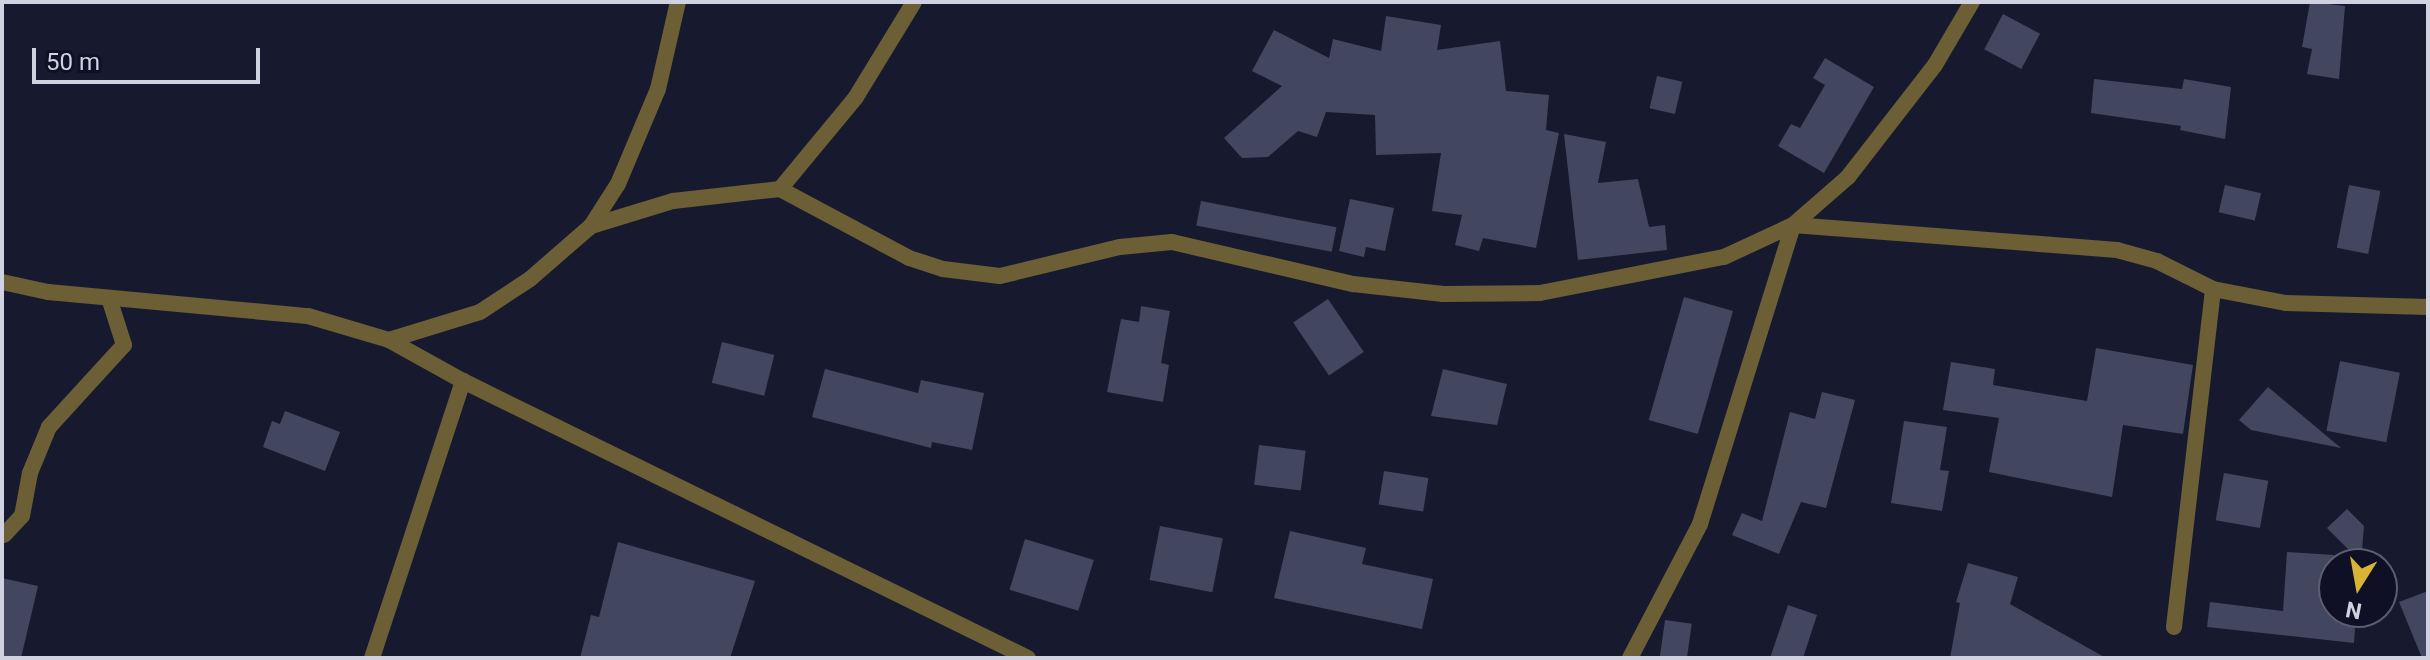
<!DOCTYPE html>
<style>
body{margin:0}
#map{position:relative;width:2430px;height:660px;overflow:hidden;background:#171a2f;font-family:Roboto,sans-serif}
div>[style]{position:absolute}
.building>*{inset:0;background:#42465e;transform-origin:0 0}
.service>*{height:16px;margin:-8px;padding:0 8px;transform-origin:8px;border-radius:8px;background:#6c5f35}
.minor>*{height:16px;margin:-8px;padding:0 8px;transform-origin:8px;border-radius:8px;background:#6c5f35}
.tertiary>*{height:16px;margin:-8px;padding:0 8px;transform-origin:8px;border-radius:8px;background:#6c5f35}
span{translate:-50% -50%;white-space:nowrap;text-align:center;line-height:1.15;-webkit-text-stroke:6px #0f1025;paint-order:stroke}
.frame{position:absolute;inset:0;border:4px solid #d0d2e1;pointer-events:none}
.north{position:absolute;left:2318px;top:548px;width:80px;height:80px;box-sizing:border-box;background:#0f1025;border:2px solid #5c5e70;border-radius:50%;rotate:191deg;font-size:22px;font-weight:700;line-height:32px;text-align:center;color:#d0d2e1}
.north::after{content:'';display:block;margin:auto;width:28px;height:36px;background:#d7b434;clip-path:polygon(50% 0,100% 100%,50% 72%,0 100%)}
.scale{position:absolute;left:32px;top:48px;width:228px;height:36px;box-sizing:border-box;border:4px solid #d0d2e1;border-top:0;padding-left:10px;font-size:24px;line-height:28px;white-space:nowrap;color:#d0d2e1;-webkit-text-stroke:6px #0f1025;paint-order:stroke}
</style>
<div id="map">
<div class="building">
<i style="clip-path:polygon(2310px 2px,2345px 6px,2339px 79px,2307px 74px,2312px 49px,2302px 47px)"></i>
<i style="left:2003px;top:14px;width:42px;height:40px;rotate:28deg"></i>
<i style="clip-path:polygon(1386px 16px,1441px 25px,1437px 50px,1500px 41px,1506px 91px,1549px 95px,1546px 130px,1559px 133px,1536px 248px,1483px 238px,1479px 251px,1455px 245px,1462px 215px,1432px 211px,1441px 153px,1376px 155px,1375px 115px,1326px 112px,1317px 137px,1298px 131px,1268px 157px,1242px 158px,1224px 138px,1282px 86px,1252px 71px,1274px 30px,1329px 58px,1333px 39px,1381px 51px)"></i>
<i style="clip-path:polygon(1825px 58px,1874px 87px,1824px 173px,1778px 146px,1791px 124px,1800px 128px,1825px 85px,1813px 78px)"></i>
<i style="left:1657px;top:76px;width:26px;height:33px;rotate:13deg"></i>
<i style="clip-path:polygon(2094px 79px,2182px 89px,2184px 79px,2231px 87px,2225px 139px,2180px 130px,2181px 126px,2091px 113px)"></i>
<i style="clip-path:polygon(1564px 134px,1606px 142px,1598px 183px,1638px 179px,1649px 227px,1665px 225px,1667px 250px,1578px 260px)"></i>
<i style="left:2225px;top:185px;width:37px;height:28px;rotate:13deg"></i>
<i style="left:2349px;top:185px;width:32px;height:64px;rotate:11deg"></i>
<i style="clip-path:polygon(1350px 199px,1394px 208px,1385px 251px,1366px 247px,1364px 257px,1339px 251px)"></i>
<i style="left:1201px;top:201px;width:138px;height:25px;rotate:11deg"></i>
<i style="left:1684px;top:297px;width:51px;height:128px;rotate:16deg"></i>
<i style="left:1328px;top:299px;width:64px;height:42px;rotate:56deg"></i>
<i style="clip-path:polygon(1141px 306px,1170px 311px,1161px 363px,1169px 365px,1163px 402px,1107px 392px,1121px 319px,1139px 322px)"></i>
<i style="left:722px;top:342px;width:54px;height:42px;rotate:14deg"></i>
<i style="clip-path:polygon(2096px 348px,2193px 365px,2183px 434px,2123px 425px,2112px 497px,1989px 472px,1999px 418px,1943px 410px,1951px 362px,1995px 369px,1993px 385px,2087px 401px)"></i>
<i style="left:2340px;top:361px;width:61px;height:71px;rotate:11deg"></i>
<i style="clip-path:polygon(825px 369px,918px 393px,921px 380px,984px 393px,972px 450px,932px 442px,931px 448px,812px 417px)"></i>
<i style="clip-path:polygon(1443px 369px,1507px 384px,1497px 425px,1431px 416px)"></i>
<i style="clip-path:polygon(2268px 387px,2341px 448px,2251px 430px,2239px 420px)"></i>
<i style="clip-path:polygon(1822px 392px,1855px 400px,1826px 508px,1801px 502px,1779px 554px,1732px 535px,1742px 513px,1762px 521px,1790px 412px,1815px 419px)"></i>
<i style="clip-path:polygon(285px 411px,340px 432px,325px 471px,263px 447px,272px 421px,280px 424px)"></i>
<i style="clip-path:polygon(1904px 421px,1947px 427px,1940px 470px,1949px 471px,1942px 511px,1891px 503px)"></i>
<i style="left:1259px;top:445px;width:47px;height:40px;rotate:7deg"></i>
<i style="left:1384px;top:471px;width:45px;height:34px;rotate:9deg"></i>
<i style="left:2224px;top:473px;width:45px;height:48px;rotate:10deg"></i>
<i style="clip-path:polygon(2347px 509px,2364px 526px,2361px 562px,2327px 528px)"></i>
<i style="left:1160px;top:526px;width:64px;height:55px;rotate:11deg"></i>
<i style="clip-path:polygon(1290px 531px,1366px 548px,1362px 564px,1433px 579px,1422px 629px,1274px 598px)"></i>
<i style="left:1025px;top:539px;width:72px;height:53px;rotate:17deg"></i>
<i style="clip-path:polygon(618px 542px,755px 581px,730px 658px,580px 658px,591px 615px,599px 617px)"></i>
<i style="clip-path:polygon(2287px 552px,2334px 555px,2334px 612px,2356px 612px,2354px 643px,2207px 627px,2210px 602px,2283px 611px)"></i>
<i style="clip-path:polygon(1968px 563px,2018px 577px,2010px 604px,2106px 658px,1950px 658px,1960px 603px,1956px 602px)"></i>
<i style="clip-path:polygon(2px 578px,38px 586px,21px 658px,2px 658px)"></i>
<i style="clip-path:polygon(2428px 591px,2428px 658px,2422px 658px,2399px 602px)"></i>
<i style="clip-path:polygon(1788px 605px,1817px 615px,1803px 658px,1770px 658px)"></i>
<i style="left:1665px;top:620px;width:27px;height:38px;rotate:8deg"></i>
</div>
<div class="service">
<i style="left:2174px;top:627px;width:340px;rotate:-83.4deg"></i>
</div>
<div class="minor">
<i style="left:780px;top:189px;width:119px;rotate:-50.4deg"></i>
<i style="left:856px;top:97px;width:111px;rotate:-58.6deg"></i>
<i style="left:591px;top:226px;width:86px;rotate:-17deg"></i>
<i style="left:673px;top:201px;width:108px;rotate:-6.4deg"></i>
<i style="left:780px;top:189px;width:146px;rotate:28.1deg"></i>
<i style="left:909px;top:258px;width:36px;rotate:18deg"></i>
<i style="left:943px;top:269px;width:57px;rotate:7deg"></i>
<i style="left:1000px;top:276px;width:123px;rotate:-13.6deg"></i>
<i style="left:1120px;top:247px;width:52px;rotate:-5.5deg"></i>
<i style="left:1172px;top:242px;width:186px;rotate:13.1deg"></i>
<i style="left:1353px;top:284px;width:91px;rotate:6.3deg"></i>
<i style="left:1443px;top:294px;width:97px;rotate:-0.6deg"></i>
<i style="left:1540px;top:293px;width:187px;rotate:-11.1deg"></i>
<i style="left:1724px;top:257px;width:76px;rotate:-24.9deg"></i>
<i style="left:1793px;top:225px;width:325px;rotate:4.4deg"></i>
<i style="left:2117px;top:250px;width:41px;rotate:15.4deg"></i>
<i style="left:2157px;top:261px;width:63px;rotate:26.6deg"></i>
<i style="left:2213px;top:289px;width:74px;rotate:10.9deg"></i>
<i style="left:2286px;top:303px;width:142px;rotate:1.6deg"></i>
<i style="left:389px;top:340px;width:95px;rotate:-17.1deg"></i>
<i style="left:480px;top:312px;width:60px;rotate:-33.4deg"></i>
<i style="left:530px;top:279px;width:81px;rotate:-41deg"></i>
<i style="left:591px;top:226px;width:50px;rotate:-57.3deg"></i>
<i style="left:618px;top:184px;width:103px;rotate:-67.2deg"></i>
<i style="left:658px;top:89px;width:89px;rotate:-77.1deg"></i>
<i style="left:4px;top:535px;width:26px;rotate:-47deg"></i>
<i style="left:22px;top:516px;width:44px;rotate:-79.5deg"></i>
<i style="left:30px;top:473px;width:50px;rotate:-67.6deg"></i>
<i style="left:49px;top:427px;width:111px;rotate:-47.6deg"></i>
<i style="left:124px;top:345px;width:49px;rotate:-107.7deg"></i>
<i style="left:372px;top:658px;width:292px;rotate:-71.8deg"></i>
<i style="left:1630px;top:658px;width:151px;rotate:-62.4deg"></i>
<i style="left:1700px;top:524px;width:313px;rotate:-72.7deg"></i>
<i style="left:1793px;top:225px;width:73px;rotate:-41.1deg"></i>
<i style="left:1848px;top:177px;width:142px;rotate:-52.2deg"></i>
<i style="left:1935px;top:65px;width:73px;rotate:-59.6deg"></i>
</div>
<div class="tertiary">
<i style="left:2px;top:282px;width:47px;rotate:12.3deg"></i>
<i style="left:48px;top:292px;width:261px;rotate:5.3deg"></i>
<i style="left:308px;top:316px;width:84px;rotate:16.5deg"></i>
<i style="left:389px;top:340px;width:85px;rotate:29deg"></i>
<i style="left:463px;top:381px;width:629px;rotate:26.12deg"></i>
</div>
<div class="frame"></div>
<div class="north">N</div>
<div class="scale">50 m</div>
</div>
